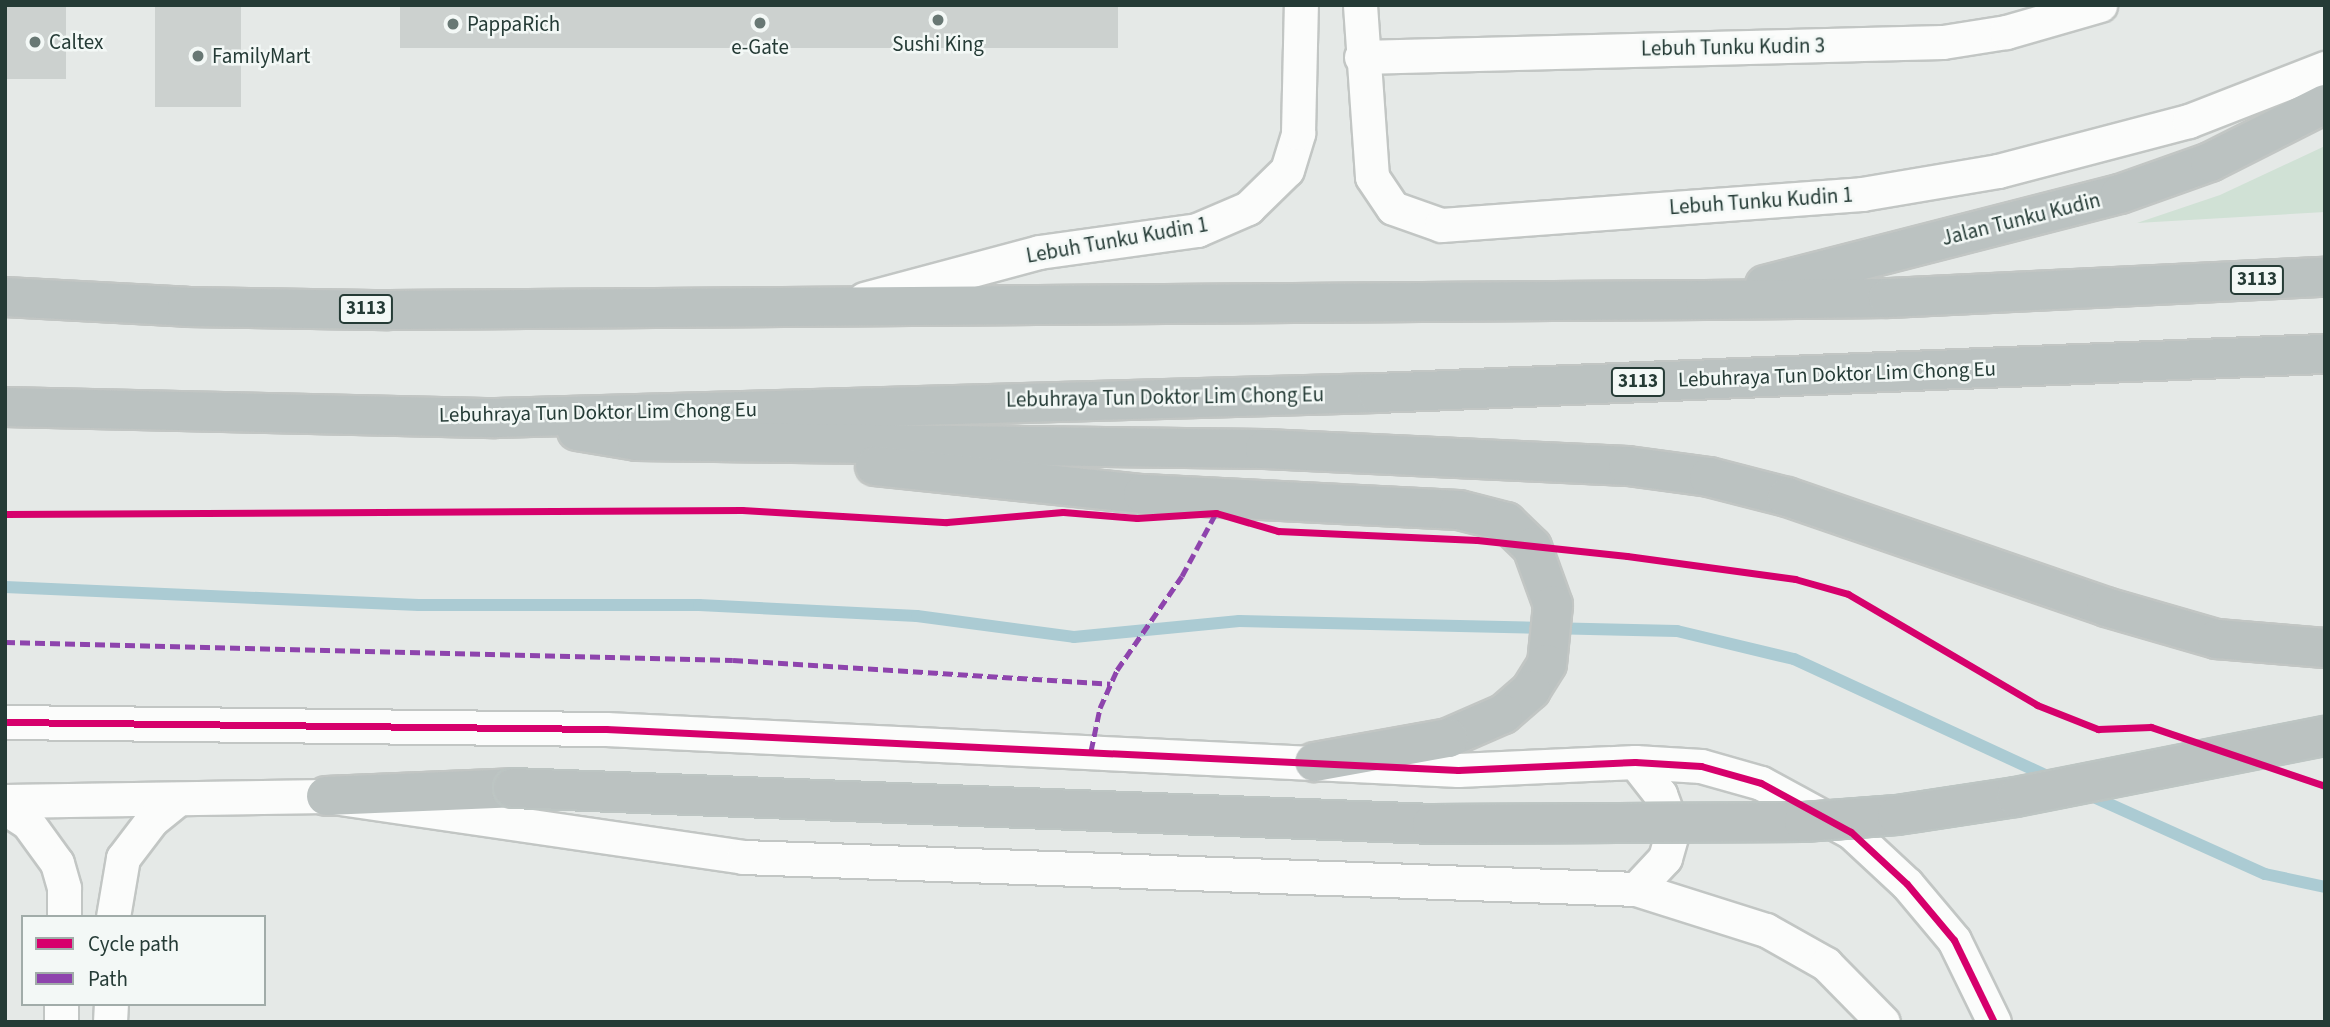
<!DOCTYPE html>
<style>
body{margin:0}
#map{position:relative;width:2330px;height:1027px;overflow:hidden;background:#e5e9e7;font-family:"Source Sans 3",sans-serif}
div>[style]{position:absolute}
.green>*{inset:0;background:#d0e1d5}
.stream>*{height:12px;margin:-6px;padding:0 6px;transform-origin:6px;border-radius:6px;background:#abcbd3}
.building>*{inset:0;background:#ccd1cf;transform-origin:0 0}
.roads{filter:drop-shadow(2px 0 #c2c6c4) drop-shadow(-2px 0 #c2c6c4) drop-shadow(0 2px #c2c6c4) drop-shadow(0 -2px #c2c6c4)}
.street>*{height:33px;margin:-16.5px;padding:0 16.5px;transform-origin:16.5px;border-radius:16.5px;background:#fbfcfb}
.highway>*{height:38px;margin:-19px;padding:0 19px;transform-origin:19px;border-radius:19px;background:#bbc2c1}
.bridges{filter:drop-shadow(2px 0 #bdc5c3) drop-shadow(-2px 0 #bdc5c3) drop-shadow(0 2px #bdc5c3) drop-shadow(0 -2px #bdc5c3)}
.highway-bridge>*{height:38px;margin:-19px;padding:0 19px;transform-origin:19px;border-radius:19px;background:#bbc2c1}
.quiet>*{height:5px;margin-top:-2.5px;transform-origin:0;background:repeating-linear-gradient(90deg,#8e44ad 0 10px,transparent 0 15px)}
.cycleway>*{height:7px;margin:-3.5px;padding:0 3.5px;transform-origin:3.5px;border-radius:3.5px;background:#d6006c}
.dots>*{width:19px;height:19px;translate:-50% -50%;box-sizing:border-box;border:4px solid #f3f8f6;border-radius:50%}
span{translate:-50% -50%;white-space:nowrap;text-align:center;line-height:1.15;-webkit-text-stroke:5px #f3f8f6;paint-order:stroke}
.shield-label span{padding:2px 5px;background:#f3f8f6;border:2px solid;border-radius:5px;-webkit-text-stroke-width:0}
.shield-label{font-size:19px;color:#253b36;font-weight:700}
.poi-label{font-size:21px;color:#253b36}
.left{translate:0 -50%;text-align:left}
.street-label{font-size:21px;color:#253b36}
.frame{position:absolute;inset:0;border:7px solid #253b36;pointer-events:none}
.legend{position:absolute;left:21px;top:915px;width:245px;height:91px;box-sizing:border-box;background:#f3f8f6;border:2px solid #a1aca9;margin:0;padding:9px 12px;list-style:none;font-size:21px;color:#253b36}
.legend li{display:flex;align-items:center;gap:14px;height:35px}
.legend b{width:35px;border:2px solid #a1aca9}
</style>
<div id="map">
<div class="green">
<i style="clip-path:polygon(2325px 146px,2325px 212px,2137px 223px,2220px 195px)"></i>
</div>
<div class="stream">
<i style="left:5px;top:587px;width:414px;rotate:2.5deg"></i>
<i style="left:419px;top:605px;width:280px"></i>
<i style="left:699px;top:605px;width:218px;rotate:2.9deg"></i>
<i style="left:917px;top:616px;width:158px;rotate:7.6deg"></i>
<i style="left:1074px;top:637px;width:166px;rotate:-5.5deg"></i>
<i style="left:1239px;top:621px;width:438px;rotate:1.3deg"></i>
<i style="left:1677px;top:631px;width:120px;rotate:13.5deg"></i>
<i style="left:1794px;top:659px;width:286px;rotate:24.8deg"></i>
<i style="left:2087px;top:794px;width:195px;rotate:24.2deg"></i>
<i style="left:2265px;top:874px;width:61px;rotate:12.2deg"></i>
</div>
<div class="building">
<i style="left:5px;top:5px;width:61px;height:74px"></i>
<i style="left:155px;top:5px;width:86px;height:102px"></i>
<i style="left:400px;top:5px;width:718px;height:43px"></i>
</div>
<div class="roads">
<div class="street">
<i style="left:1360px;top:5px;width:172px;rotate:86deg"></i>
<i style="left:1372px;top:177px;width:37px;rotate:56deg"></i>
<i style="left:1393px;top:208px;width:51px;rotate:19.5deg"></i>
<i style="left:1441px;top:225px;width:422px;rotate:-4.2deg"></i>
<i style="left:1862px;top:194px;width:138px;rotate:-9.6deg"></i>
<i style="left:1998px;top:171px;width:197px;rotate:-14.7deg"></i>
<i style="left:2189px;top:121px;width:146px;rotate:-21.3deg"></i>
<i style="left:1361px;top:57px;width:582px;rotate:-1.48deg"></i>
<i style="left:1943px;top:42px;width:64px;rotate:-9deg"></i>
<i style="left:2006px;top:32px;width:98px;rotate:-16deg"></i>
<i style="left:864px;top:299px;width:181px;rotate:-15deg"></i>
<i style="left:1039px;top:252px;width:160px;rotate:-7.9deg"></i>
<i style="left:1197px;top:230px;width:56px;rotate:-23.3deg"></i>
<i style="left:1248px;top:208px;width:54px;rotate:-44.3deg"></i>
<i style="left:1287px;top:170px;width:39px;rotate:-73deg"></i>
<i style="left:1298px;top:133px;width:128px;rotate:-88.7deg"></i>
<i style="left:5px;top:722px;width:601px;rotate:0.67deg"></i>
<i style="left:606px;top:729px;width:853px;rotate:2.76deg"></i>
<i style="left:1458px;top:770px;width:177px;rotate:-2.6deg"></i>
<i style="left:1635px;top:762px;width:66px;rotate:3.5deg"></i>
<i style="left:1701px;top:766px;width:62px;rotate:15.8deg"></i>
<i style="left:1761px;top:783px;width:102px;rotate:28.6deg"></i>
<i style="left:1851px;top:832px;width:76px;rotate:42.9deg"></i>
<i style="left:1907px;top:884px;width:73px;rotate:50deg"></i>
<i style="left:1954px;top:940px;width:91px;rotate:64deg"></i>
<i style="left:1635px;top:762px;width:41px;rotate:52deg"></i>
<i style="left:1660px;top:794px;width:38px;rotate:70deg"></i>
<i style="left:1673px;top:830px;width:29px;rotate:106deg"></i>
<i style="left:1665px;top:858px;width:42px;rotate:133.1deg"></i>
<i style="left:5px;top:801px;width:321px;rotate:-0.9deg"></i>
<i style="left:326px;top:796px;width:421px;rotate:8.3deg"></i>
<i style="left:743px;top:857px;width:894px;rotate:2.05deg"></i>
<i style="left:1636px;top:889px;width:136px;rotate:17.5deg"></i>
<i style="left:1766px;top:930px;width:69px;rotate:29.5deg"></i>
<i style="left:1826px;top:964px;width:81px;rotate:45.5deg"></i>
<i style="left:5px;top:808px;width:27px;rotate:33deg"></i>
<i style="left:28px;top:823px;width:49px;rotate:54.1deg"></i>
<i style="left:57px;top:863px;width:26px;rotate:74deg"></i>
<i style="left:64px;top:888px;width:29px;rotate:90deg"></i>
<i style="left:113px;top:917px;width:60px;rotate:-80.4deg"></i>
<i style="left:123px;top:858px;width:48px;rotate:-52.7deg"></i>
<i style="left:152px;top:820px;width:33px;rotate:-39deg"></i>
<i style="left:61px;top:1022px;width:18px;rotate:-90deg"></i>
<i style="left:110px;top:1022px;width:18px;rotate:-87deg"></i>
</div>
<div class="highway">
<i style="left:1765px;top:285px;width:366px;rotate:-14.4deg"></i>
<i style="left:2120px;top:194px;width:96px;rotate:-19.6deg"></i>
<i style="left:2210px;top:162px;width:129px;rotate:-26.8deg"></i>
<i style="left:5px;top:297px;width:182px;rotate:3.1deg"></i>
<i style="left:187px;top:307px;width:202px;rotate:0.9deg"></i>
<i style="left:389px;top:310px;width:1316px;rotate:-0.44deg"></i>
<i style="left:1705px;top:300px;width:183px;rotate:-0.6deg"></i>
<i style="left:1888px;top:298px;width:438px;rotate:-2.8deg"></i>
<i style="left:5px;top:407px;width:491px;rotate:1.3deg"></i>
<i style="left:496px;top:418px;width:881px;rotate:-1.63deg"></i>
<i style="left:1377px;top:393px;width:949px;rotate:-2.36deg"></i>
<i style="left:577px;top:431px;width:61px;rotate:9.5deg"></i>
<i style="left:637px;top:441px;width:628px;rotate:0.73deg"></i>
<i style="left:1265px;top:449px;width:363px;rotate:2.7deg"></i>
<i style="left:1628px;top:466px;width:82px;rotate:7.7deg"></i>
<i style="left:1709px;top:477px;width:81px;rotate:14.4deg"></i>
<i style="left:1787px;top:497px;width:337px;rotate:19deg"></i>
<i style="left:2106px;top:607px;width:116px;rotate:16.1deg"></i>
<i style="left:2217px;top:639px;width:108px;rotate:4.8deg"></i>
<i style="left:875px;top:466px;width:269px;rotate:6deg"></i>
<i style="left:1143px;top:494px;width:316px;rotate:2.9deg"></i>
<i style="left:1459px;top:510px;width:49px;rotate:14.3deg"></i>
<i style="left:1506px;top:522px;width:36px;rotate:44deg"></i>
<i style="left:1532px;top:547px;width:62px;rotate:70.1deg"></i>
<i style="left:1553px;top:605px;width:59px;rotate:95.8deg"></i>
<i style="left:1547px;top:664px;width:31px;rotate:122deg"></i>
<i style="left:1531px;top:690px;width:37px;rotate:139deg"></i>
<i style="left:1503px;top:714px;width:60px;rotate:156.4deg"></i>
<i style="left:1448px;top:738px;width:136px;rotate:169.8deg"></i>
<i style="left:326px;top:796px;width:187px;rotate:-2.4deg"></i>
</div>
</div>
<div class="bridges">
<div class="highway-bridge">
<i style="left:513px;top:788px;width:920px;rotate:2.24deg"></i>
<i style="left:1432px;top:824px;width:372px;rotate:-0.3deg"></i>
<i style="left:1804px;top:822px;width:93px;rotate:-4.3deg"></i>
<i style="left:1897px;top:815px;width:120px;rotate:-8.6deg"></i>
<i style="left:2016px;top:797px;width:315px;rotate:-11.2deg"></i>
</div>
</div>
<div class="quiet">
<i style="left:5px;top:642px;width:728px;rotate:1.42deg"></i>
<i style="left:733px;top:660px;width:378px;rotate:3.6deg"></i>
<i style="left:1091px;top:751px;width:44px;rotate:-78.2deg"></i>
<i style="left:1100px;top:708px;width:42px;rotate:-65.9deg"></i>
<i style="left:1117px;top:670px;width:114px;rotate:-55.3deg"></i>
<i style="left:1182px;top:576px;width:72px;rotate:-61.6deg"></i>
</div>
<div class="cycleway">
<i style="left:5px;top:514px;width:737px;rotate:-0.31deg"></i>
<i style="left:742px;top:510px;width:205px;rotate:3.4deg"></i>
<i style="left:947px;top:522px;width:116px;rotate:-4.9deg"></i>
<i style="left:1063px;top:512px;width:74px;rotate:4.6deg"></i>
<i style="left:1137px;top:518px;width:79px;rotate:-3.6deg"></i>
<i style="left:1216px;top:513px;width:65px;rotate:16.2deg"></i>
<i style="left:1278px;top:531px;width:199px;rotate:2.6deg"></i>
<i style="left:1477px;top:540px;width:151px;rotate:6.1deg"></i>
<i style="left:1627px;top:556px;width:170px;rotate:7.8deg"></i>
<i style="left:1795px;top:579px;width:55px;rotate:15.8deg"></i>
<i style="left:1848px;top:594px;width:219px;rotate:30.4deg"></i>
<i style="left:2037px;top:705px;width:66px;rotate:21.5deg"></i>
<i style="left:2098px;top:729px;width:53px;rotate:-2.2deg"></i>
<i style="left:2151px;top:727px;width:184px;rotate:18.7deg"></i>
<i style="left:5px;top:722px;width:601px;rotate:0.67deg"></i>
<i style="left:606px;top:729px;width:853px;rotate:2.76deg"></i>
<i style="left:1458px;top:770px;width:177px;rotate:-2.6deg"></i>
<i style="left:1635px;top:762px;width:66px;rotate:3.5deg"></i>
<i style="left:1701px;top:766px;width:62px;rotate:15.8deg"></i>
<i style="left:1761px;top:783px;width:102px;rotate:28.6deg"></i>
<i style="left:1851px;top:832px;width:76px;rotate:42.9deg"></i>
<i style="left:1907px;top:884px;width:73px;rotate:50deg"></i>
<i style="left:1954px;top:940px;width:91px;rotate:64deg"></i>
</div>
<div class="dots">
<i style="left:938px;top:20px;background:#687874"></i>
<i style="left:760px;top:23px;background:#687874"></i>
<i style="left:453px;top:24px;background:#687874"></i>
<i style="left:35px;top:42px;background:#687874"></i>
<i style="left:198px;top:56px;background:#687874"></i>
</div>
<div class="shield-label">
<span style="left:2257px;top:280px">3113</span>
<span style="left:366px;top:309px">3113</span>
<span style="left:1638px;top:382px">3113</span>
</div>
<div class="poi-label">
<span class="left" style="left:467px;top:24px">PappaRich</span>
<span class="left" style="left:49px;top:42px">Caltex</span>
<span style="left:938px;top:44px">Sushi King</span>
<span style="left:760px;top:47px">e-Gate</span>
<span class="left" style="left:212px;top:56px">FamilyMart</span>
</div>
<div class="street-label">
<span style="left:1733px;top:47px;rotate:-1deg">Lebuh Tunku Kudin 3</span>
<span style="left:1761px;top:201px;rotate:-4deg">Lebuh Tunku Kudin 1</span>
<span style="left:2021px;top:219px;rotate:-14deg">Jalan Tunku Kudin</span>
<span style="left:1117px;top:240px;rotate:-10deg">Lebuh Tunku Kudin 1</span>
<span style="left:1837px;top:374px;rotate:-2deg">Lebuhraya Tun Doktor Lim Chong Eu</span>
<span style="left:1165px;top:397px;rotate:-1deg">Lebuhraya Tun Doktor Lim Chong Eu</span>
<span style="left:598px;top:412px;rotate:-1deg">Lebuhraya Tun Doktor Lim Chong Eu</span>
</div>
<div class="frame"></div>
<ul class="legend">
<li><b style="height:9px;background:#d6006c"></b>Cycle path</li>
<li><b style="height:9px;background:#8e44ad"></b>Path</li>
</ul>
</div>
